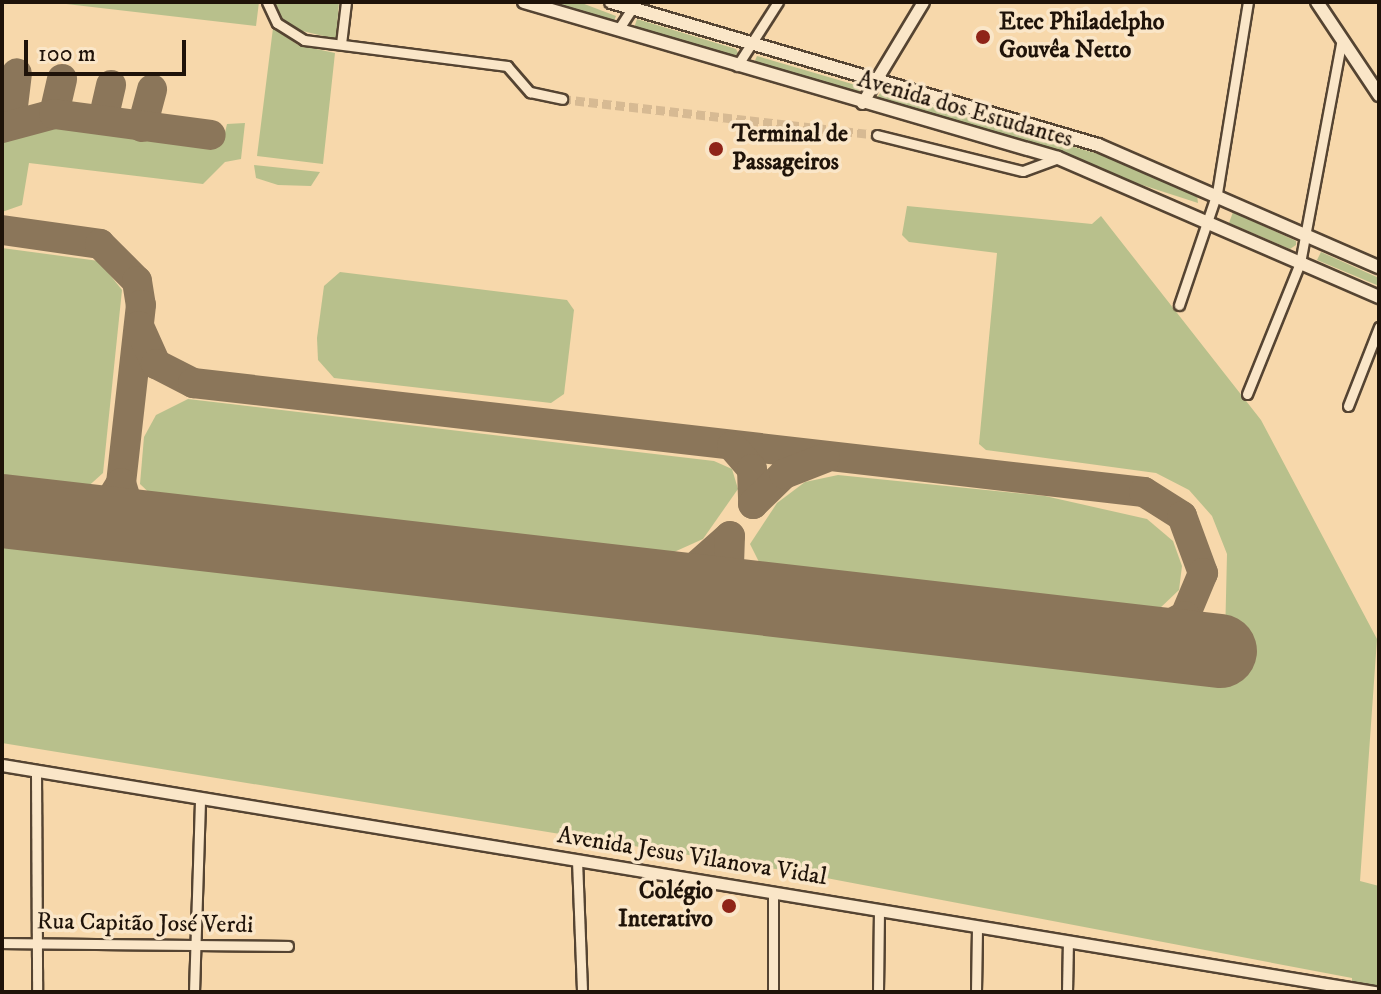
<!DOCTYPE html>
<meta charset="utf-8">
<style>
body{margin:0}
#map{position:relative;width:1381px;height:994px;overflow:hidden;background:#f7d8ab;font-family:"IM FELL DW Pica",serif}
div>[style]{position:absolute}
.green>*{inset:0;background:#b8c08c}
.taxiway>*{height:30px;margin:-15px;padding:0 15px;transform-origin:15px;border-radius:15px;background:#8b765a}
.runway>*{height:74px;margin:-37px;padding:0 37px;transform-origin:37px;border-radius:37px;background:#8b765a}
.minor-tunnel>*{height:9px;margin-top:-4.5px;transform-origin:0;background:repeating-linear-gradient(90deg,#d7ba93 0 9px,transparent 0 13.5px)}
.roads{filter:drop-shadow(2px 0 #554432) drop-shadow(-2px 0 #554432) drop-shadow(0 2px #554432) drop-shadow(0 -2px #554432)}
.minor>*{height:9px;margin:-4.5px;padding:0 4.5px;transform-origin:4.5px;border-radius:4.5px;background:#fae6c8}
.tertiary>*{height:11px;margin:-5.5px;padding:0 5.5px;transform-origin:5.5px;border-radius:5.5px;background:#fae6c8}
.secondary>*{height:12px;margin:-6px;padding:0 6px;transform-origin:6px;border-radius:6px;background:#fae6c8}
.dots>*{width:22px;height:22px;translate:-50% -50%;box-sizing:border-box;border:4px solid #fae6c8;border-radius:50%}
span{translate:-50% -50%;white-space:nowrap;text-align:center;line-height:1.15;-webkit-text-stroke:7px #fae6c8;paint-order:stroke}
.poi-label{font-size:24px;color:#1f1309;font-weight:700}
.left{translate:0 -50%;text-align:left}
.right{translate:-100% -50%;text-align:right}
.street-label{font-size:24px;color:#1f1309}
.frame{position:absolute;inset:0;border:4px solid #1f1309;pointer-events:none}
.scale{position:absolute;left:24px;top:40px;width:162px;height:36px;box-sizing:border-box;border:4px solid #1f1309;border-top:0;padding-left:10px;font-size:24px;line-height:28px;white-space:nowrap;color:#1f1309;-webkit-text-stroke:6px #fae6c8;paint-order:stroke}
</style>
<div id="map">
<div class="green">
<i style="clip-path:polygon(49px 2px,259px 2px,256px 26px)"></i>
<i style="clip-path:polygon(274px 2px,339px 2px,336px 39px,294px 29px,272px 10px)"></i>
<i style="clip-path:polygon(543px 2px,579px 2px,616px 16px,614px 21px)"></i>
<i style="clip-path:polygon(637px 19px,736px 49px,738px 53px,731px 59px,634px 28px)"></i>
<i style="clip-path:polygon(273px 28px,298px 45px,335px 53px,323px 164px,257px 156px)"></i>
<i style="clip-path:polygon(757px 56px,859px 86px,860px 92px,754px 63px)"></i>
<i style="clip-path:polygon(881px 92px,1109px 157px,1197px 195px,1198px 203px,876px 99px)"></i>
<i style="clip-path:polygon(49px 121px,223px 141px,227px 124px,245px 123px,241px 159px,225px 162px,203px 184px,29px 163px,22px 205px,2px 212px,2px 136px)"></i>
<i style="clip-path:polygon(254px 165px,320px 172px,311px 186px,278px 185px,256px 178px)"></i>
<i style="clip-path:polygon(907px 206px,1092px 224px,1101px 216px,1261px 420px,1377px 639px,1360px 881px,1379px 886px,1379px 992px,1352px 986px,1352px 978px,800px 873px,2px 743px,2px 541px,1215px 679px,1225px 638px,1227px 554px,1212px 516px,1189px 490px,1156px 473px,986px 450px,979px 444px,997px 253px,909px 242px,902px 235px)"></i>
<i style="clip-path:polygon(1233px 212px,1296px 241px,1296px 245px,1290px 249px,1229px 223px)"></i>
<i style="clip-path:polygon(2px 248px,99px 261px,122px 290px,103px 473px,83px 491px,2px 486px)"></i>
<i style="clip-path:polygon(1321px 252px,1379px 278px,1379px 286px,1317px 260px)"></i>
<i style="clip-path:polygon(340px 272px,567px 300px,574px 310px,564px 394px,551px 403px,334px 378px,318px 360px,317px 338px,324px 286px)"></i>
<i style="clip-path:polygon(188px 399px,714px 461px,732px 469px,738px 489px,703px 539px,654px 561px,159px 502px,140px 484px,144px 437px,156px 415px)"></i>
<i style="clip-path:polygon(838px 475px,1045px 496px,1147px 519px,1173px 541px,1182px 566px,1179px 590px,1158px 610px,1137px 613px,764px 572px,750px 544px,777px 503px,805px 482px)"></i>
</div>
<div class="taxiway">
<i style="left:54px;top:114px;width:36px;rotate:-77deg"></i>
<i style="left:103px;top:120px;width:36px;rotate:-77deg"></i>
<i style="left:11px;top:123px;width:50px;rotate:-83.2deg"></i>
<i style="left:142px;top:127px;width:39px;rotate:-75deg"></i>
<i style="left:2px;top:128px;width:54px;rotate:-15.1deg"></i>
<i style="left:54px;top:114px;width:158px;rotate:7.6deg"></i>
<i style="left:2px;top:230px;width:99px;rotate:8.1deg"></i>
<i style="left:100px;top:244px;width:52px;rotate:45deg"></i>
<i style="left:137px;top:281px;width:24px;rotate:81deg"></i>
<i style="left:141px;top:305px;width:179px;rotate:96.4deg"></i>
<i style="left:139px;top:326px;width:42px;rotate:65.9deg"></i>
<i style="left:156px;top:364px;width:42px;rotate:27.2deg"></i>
<i style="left:193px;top:383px;width:957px;rotate:6.54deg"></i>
<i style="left:1144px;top:492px;width:45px;rotate:32.3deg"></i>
<i style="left:1182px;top:516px;width:61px;rotate:69.8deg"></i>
<i style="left:1203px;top:573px;width:47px;rotate:112.7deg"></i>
<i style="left:1185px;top:616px;width:53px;rotate:152deg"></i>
<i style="left:732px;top:446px;width:30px;rotate:49deg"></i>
<i style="left:752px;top:469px;width:35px;rotate:88deg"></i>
<i style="left:753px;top:504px;width:43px;rotate:-44.1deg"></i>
<i style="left:784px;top:474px;width:44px;rotate:-21.3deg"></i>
<i style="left:74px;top:519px;width:30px;rotate:-14deg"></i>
<i style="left:103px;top:512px;width:34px;rotate:-58deg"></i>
<i style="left:121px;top:483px;width:30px;rotate:73deg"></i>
<i style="left:130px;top:512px;width:33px;rotate:31deg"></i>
<i style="left:632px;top:586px;width:54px;rotate:-10.7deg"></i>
<i style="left:685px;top:576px;width:60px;rotate:-41.6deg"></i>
<i style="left:730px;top:536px;width:38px;rotate:92deg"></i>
<i style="left:729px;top:574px;width:43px;rotate:38.5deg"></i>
</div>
<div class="runway">
<i style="left:2px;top:511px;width:1226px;rotate:6.56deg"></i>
</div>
<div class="minor-tunnel">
<i style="left:562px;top:99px;width:317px;rotate:6.5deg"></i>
</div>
<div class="roads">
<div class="minor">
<i style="left:267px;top:2px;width:23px;rotate:65deg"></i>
<i style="left:277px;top:23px;width:32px;rotate:32deg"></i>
<i style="left:304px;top:40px;width:205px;rotate:7.3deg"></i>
<i style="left:507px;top:66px;width:35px;rotate:49deg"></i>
<i style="left:530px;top:92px;width:33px;rotate:12deg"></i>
<i style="left:618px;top:30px;width:33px;rotate:-57deg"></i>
<i style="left:341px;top:44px;width:42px;rotate:-83.2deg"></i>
<i style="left:737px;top:66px;width:76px;rotate:-57.4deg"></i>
<i style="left:877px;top:135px;width:150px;rotate:13.9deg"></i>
<i style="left:1023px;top:171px;width:37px;rotate:-20deg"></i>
<i style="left:1179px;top:305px;width:118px;rotate:-71.3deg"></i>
<i style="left:1217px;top:193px;width:193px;rotate:-80.8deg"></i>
<i style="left:1247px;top:394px;width:141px;rotate:-68deg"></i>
<i style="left:1300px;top:263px;width:228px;rotate:-79.4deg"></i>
<i style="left:1348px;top:406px;width:85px;rotate:-68.6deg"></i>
<i style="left:36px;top:771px;width:221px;rotate:89.7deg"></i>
<i style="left:577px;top:860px;width:132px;rotate:87.8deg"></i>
<i style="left:2px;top:943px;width:286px;rotate:0.6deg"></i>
<i style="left:194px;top:992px;width:194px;rotate:-88.2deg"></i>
<i style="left:773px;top:992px;width:99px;rotate:-90deg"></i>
<i style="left:878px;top:992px;width:82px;rotate:-89.3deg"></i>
<i style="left:976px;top:992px;width:66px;rotate:-89.1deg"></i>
<i style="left:1067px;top:992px;width:51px;rotate:-88.9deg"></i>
</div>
<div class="tertiary">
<i style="left:862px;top:103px;width:118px;rotate:-58.9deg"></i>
<i style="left:2px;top:765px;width:1392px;rotate:9.39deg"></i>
</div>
<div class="secondary">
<i style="left:524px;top:2px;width:556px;rotate:16.28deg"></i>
<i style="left:1058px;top:158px;width:350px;rotate:23.4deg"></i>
<i style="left:611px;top:2px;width:508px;rotate:16.36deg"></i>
<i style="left:1098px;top:145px;width:306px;rotate:23.5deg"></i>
<i style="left:1317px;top:2px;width:112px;rotate:56.3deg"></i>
</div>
</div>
<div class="dots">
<i style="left:983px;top:37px;background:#8f2418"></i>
<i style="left:716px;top:149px;background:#8f2418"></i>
<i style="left:729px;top:906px;background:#8f2418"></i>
</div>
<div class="poi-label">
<span class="left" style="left:999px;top:37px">Etec Philadelpho<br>Gouvêa Netto</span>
<span class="left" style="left:732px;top:149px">Terminal de<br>Passageiros</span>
<span class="right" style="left:713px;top:906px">Colégio<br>Interativo</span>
</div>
<div class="street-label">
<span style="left:965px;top:110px;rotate:16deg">Avenida dos Estudantes</span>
<span style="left:692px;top:857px;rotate:9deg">Avenida Jesus Vilanova Vidal</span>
<span style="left:145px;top:924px;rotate:1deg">Rua Capitão José Verdi</span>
</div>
<div class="frame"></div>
<div class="scale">100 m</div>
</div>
